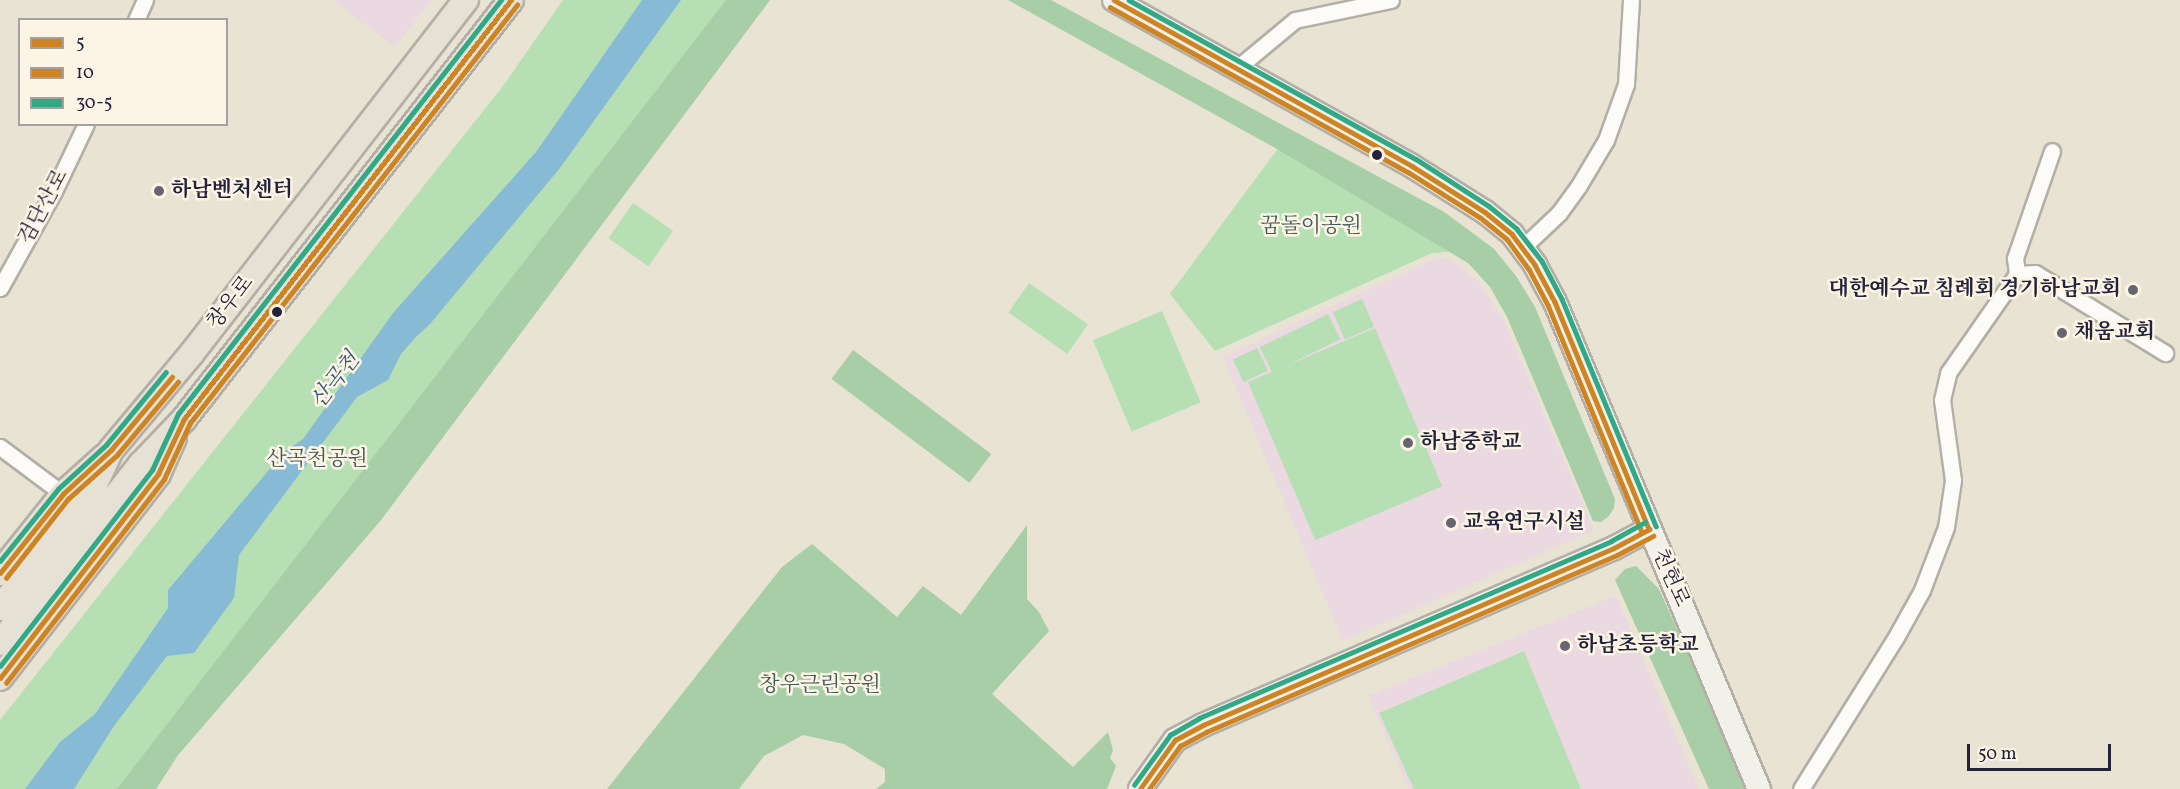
<!DOCTYPE html>
<meta charset="utf-8">
<style>
body{margin:0}
#map{position:relative;width:2180px;height:789px;overflow:hidden;background:#e8e3d2;font-family:Vollkorn,"Noto Serif KR",serif}
div>[style]{position:absolute}
.built>*{inset:0;background:#ead9e0}
.green>*{inset:0;background:#b6e0b4;transform-origin:0 0}
.forest>*{inset:0;background:#a7cea7;transform-origin:0 0}
.water>*{inset:0;background:#87bad5}
.roads{filter:drop-shadow(2px 0 #b3afa7) drop-shadow(-2px 0 #b3afa7) drop-shadow(0 2px #b3afa7) drop-shadow(0 -2px #b3afa7)}
.minor>*{height:15px;margin:-7.5px;padding:0 7.5px;transform-origin:7.5px;border-radius:7.5px;background:#fcfbf8}
.secondary>*{height:22px;margin:-11px;padding:0 11px;transform-origin:11px;border-radius:11px;background:#f2f1e9}
.primary>*{height:24px;margin:-12px;padding:0 12px;transform-origin:12px;border-radius:12px;background:#e5e1d4}
.bus-1>*{height:4.5px;margin:-2.25px;padding:0 2.25px;transform-origin:2.25px;border-radius:2.25px;background:#ce8422}
.bus-2>*{height:4.5px;margin:-2.25px;padding:0 2.25px;transform-origin:2.25px;border-radius:2.25px;background:#ce8422}
.bus-3>*{height:4.5px;margin:-2.25px;padding:0 2.25px;transform-origin:2.25px;border-radius:2.25px;background:#30aa86}
.dots>*{width:16px;height:16px;translate:-50% -50%;box-sizing:border-box;border:3px solid #fcf5e5;border-radius:50%}
span{translate:-50% -50%;white-space:nowrap;text-align:center;line-height:1.15;-webkit-text-stroke:5px #fcf5e5;paint-order:stroke}
.poi-label{font-size:21px;color:#22223b;font-weight:700}
.left{translate:0 -50%;text-align:left}
.right{translate:-100% -50%;text-align:right}
.street-label{font-size:21px;color:#22223b}
.park-label{font-size:21px;color:#425a58}
.water-label{font-size:22px;color:#3a5879;font-style:italic}
.legend{position:absolute;left:18px;top:18px;width:210px;height:108px;box-sizing:border-box;background:#fcf5e5;border:2px solid #a5a1a1;margin:0;padding:8px 10px;list-style:none;font-size:18px;color:#22223b}
.legend li{display:flex;align-items:center;gap:12px;height:30px}
.legend b{width:30px;border:2px solid #a5a1a1}
.scale{position:absolute;left:1967px;top:744px;width:144px;height:27px;box-sizing:border-box;border:3px solid #22223b;border-top:0;padding-left:8px;font-size:18px;line-height:21px;white-space:nowrap;color:#22223b;-webkit-text-stroke:4px #fcf5e5;paint-order:stroke}
</style>
<div id="map">
<div class="built">
<i style="clip-path:polygon(333px 0,431px 0,395px 47px)"></i>
<i style="clip-path:polygon(1434px 259px,1450px 259px,1478px 281px,1503px 319px,1594px 530px,1343px 641px,1223px 357px)"></i>
<i style="clip-path:polygon(1616px 596px,1699px 789px,1409px 789px,1368px 696px)"></i>
</div>
<div class="green">
<i style="clip-path:polygon(563px 0,770px 0,381px 520px,178px 755px,156px 789px,0 789px,0 720px,503px 86px)"></i>
<i style="clip-path:polygon(1291px 131px,1444px 212px,1494px 249px,1432px 253px,1215px 351px,1170px 294px)"></i>
<i style="left:633px;top:203px;width:49px;height:43px;rotate:35deg"></i>
<i style="left:1029px;top:283px;width:72px;height:36px;rotate:35deg"></i>
<i style="left:1362px;top:299px;width:30px;height:32px;rotate:66deg"></i>
<i style="left:1162px;top:311px;width:99px;height:75px;rotate:67deg"></i>
<i style="left:1328px;top:314px;width:28px;height:76px;rotate:64deg"></i>
<i style="left:1375px;top:328px;width:172px;height:138px;rotate:67deg"></i>
<i style="left:1257px;top:348px;width:25px;height:27px;rotate:64deg"></i>
<i style="clip-path:polygon(1524px 651px,1581px 789px,1414px 789px,1379px 713px)"></i>
</div>
<div class="forest">
<i style="clip-path:polygon(726px 0,770px 0,381px 520px,178px 755px,156px 789px,117px 789px)"></i>
<i style="clip-path:polygon(1008px 0,1051px 0,1444px 212px,1494px 249px,1516px 276px,1535px 307px,1615px 499px,1614px 508px,1609px 516px,1601px 522px,1593px 521px,1507px 317px,1490px 287px,1468px 263px,1277px 149px)"></i>
<i style="left:853px;top:350px;width:173px;height:36px;rotate:37deg"></i>
<i style="clip-path:polygon(1027px 525px,1027px 599px,1039px 612px,1049px 631px,992px 694px,1073px 767px,1108px 732px,1113px 750px,1110px 758px,1116px 766px,1107px 789px,876px 789px,885px 782px,885px 769px,844px 744px,803px 735px,764px 756px,739px 789px,607px 789px,782px 567px,812px 544px,897px 617px,923px 586px,961px 615px)"></i>
<i style="clip-path:polygon(1636px 566px,1659px 589px,1749px 789px,1709px 789px,1615px 580px,1625px 569px)"></i>
</div>
<div class="water">
<i style="clip-path:polygon(642px 0,681px 0,560px 168px,430px 324px,415px 338px,401px 354px,388px 380px,357px 397px,239px 555px,234px 598px,194px 653px,167px 656px,114px 726px,74px 789px,25px 789px,60px 742px,95px 714px,168px 608px,168px 590px,284px 452px,303px 439px,393px 313px,536px 152px)"></i>
</div>
<div class="roads">
<div class="minor">
<i style="left:136px;top:20px;width:22px;rotate:-66deg"></i>
<i style="left:1236px;top:69px;width:77px;rotate:-39.7deg"></i>
<i style="left:1295px;top:20px;width:98px;rotate:-11.8deg"></i>
<i style="left:1522px;top:248px;width:51px;rotate:-43.4deg"></i>
<i style="left:1559px;top:213px;width:32px;rotate:-54deg"></i>
<i style="left:1578px;top:187px;width:55px;rotate:-59.2deg"></i>
<i style="left:1606px;top:140px;width:59px;rotate:-70.3deg"></i>
<i style="left:1626px;top:84px;width:84px;rotate:-86.6deg"></i>
<i style="left:2017px;top:274px;width:18px;rotate:-3deg"></i>
<i style="left:2035px;top:273px;width:153px;rotate:31.6deg"></i>
<i style="left:0;top:288px;width:111px;rotate:-60.9deg"></i>
<i style="left:54px;top:191px;width:74px;rotate:-64.5deg"></i>
<i style="left:0;top:447px;width:79px;rotate:36.7deg"></i>
<i style="left:1801px;top:789px;width:179px;rotate:-58deg"></i>
<i style="left:1896px;top:637px;width:54px;rotate:-61deg"></i>
<i style="left:1922px;top:590px;width:67px;rotate:-69.1deg"></i>
<i style="left:1946px;top:527px;width:48px;rotate:-81.5deg"></i>
<i style="left:1953px;top:480px;width:81px;rotate:-97.8deg"></i>
<i style="left:1942px;top:400px;width:28px;rotate:-77deg"></i>
<i style="left:1948px;top:373px;width:121px;rotate:-55.1deg"></i>
<i style="left:2017px;top:274px;width:16px;rotate:-97deg"></i>
<i style="left:2015px;top:258px;width:113px;rotate:-70.9deg"></i>
</div>
<div class="secondary">
<i style="left:1114px;top:0;width:341px;rotate:29.1deg"></i>
<i style="left:1412px;top:166px;width:86px;rotate:32.2deg"></i>
<i style="left:1485px;top:212px;width:35px;rotate:39deg"></i>
<i style="left:1512px;top:234px;width:39px;rotate:53deg"></i>
<i style="left:1535px;top:265px;width:42px;rotate:61.6deg"></i>
<i style="left:1555px;top:302px;width:528px;rotate:67.27deg"></i>
<i style="left:1140px;top:789px;width:60px;rotate:-54.5deg"></i>
<i style="left:1175px;top:740px;width:32px;rotate:-28deg"></i>
<i style="left:1203px;top:725px;width:447px;rotate:-23.3deg"></i>
<i style="left:1614px;top:548px;width:40px;rotate:-28deg"></i>
</div>
<div class="primary">
<i style="left:0;top:573px;width:101px;rotate:-51.4deg"></i>
<i style="left:63px;top:494px;width:57px;rotate:-42.1deg"></i>
<i style="left:0;top:608px;width:149px;rotate:-51.8deg"></i>
<i style="left:92px;top:491px;width:45px;rotate:-65.1deg"></i>
<i style="left:111px;top:450px;width:126px;rotate:-50.1deg"></i>
<i style="left:192px;top:353px;width:447px;rotate:-52.2deg"></i>
<i style="left:0;top:643px;width:228px;rotate:-51.8deg"></i>
<i style="left:141px;top:464px;width:62px;rotate:-46.3deg"></i>
<i style="left:184px;top:419px;width:531px;rotate:-52.03deg"></i>
<i style="left:0;top:678px;width:258px;rotate:-52.2deg"></i>
<i style="left:158px;top:474px;width:39px;rotate:-66deg"></i>
</div>
</div>
<div class="bus-1">
<i style="left:1114px;top:0;width:341px;rotate:29.1deg"></i>
<i style="left:1412px;top:166px;width:86px;rotate:32.2deg"></i>
<i style="left:1485px;top:212px;width:35px;rotate:39deg"></i>
<i style="left:1512px;top:234px;width:39px;rotate:53deg"></i>
<i style="left:1535px;top:265px;width:42px;rotate:61.6deg"></i>
<i style="left:1555px;top:302px;width:246px;rotate:67.5deg"></i>
<i style="left:0;top:573px;width:101px;rotate:-51.4deg"></i>
<i style="left:63px;top:494px;width:65px;rotate:-42.5deg"></i>
<i style="left:111px;top:450px;width:95px;rotate:-50.1deg"></i>
<i style="left:0;top:678px;width:258px;rotate:-52.2deg"></i>
<i style="left:158px;top:474px;width:61px;rotate:-64.7deg"></i>
<i style="left:184px;top:419px;width:531px;rotate:-52.03deg"></i>
<i style="left:1140px;top:789px;width:60px;rotate:-54.5deg"></i>
<i style="left:1175px;top:740px;width:32px;rotate:-28deg"></i>
<i style="left:1203px;top:725px;width:447px;rotate:-23.3deg"></i>
<i style="left:1614px;top:548px;width:40px;rotate:-28deg"></i>
</div>
<div class="bus-2">
<i style="left:1110px;top:7px;width:341px;rotate:29deg"></i>
<i style="left:1408px;top:172px;width:86px;rotate:32.2deg"></i>
<i style="left:1481px;top:218px;width:33px;rotate:39deg"></i>
<i style="left:1507px;top:239px;width:37px;rotate:54deg"></i>
<i style="left:1529px;top:269px;width:41px;rotate:62.2deg"></i>
<i style="left:1548px;top:305px;width:246px;rotate:67.5deg"></i>
<i style="left:6px;top:578px;width:100px;rotate:-51.9deg"></i>
<i style="left:68px;top:499px;width:66px;rotate:-41.9deg"></i>
<i style="left:117px;top:455px;width:95px;rotate:-50.1deg"></i>
<i style="left:6px;top:683px;width:258px;rotate:-52.2deg"></i>
<i style="left:164px;top:479px;width:62px;rotate:-65.1deg"></i>
<i style="left:190px;top:423px;width:531px;rotate:-51.96deg"></i>
<i style="left:1149px;top:789px;width:53px;rotate:-54.2deg"></i>
<i style="left:1180px;top:746px;width:30px;rotate:-28deg"></i>
<i style="left:1206px;top:732px;width:447px;rotate:-23.3deg"></i>
<i style="left:1617px;top:555px;width:41px;rotate:-27.8deg"></i>
</div>
<div class="bus-3">
<i style="left:1129px;top:0;width:328px;rotate:29deg"></i>
<i style="left:1416px;top:159px;width:87px;rotate:32.8deg"></i>
<i style="left:1489px;top:206px;width:36px;rotate:39deg"></i>
<i style="left:1517px;top:229px;width:41px;rotate:52deg"></i>
<i style="left:1542px;top:261px;width:43px;rotate:62.2deg"></i>
<i style="left:1562px;top:299px;width:246px;rotate:67.5deg"></i>
<i style="left:0;top:561px;width:92px;rotate:-51.1deg"></i>
<i style="left:58px;top:489px;width:65px;rotate:-42.5deg"></i>
<i style="left:106px;top:445px;width:94px;rotate:-50.6deg"></i>
<i style="left:0;top:666px;width:248px;rotate:-52.2deg"></i>
<i style="left:152px;top:470px;width:62px;rotate:-65.1deg"></i>
<i style="left:178px;top:414px;width:525px;rotate:-52.04deg"></i>
<i style="left:1134px;top:785px;width:62px;rotate:-54.2deg"></i>
<i style="left:1170px;top:735px;width:34px;rotate:-30deg"></i>
<i style="left:1199px;top:718px;width:448px;rotate:-23.2deg"></i>
<i style="left:1611px;top:541px;width:39px;rotate:-29deg"></i>
</div>
<div class="dots">
<i style="left:1377px;top:155px;background:#22223b"></i>
<i style="left:159px;top:191px;background:#676670"></i>
<i style="left:2133px;top:290px;background:#676670"></i>
<i style="left:277px;top:312px;background:#22223b"></i>
<i style="left:2062px;top:333px;background:#676670"></i>
<i style="left:1408px;top:443px;background:#676670"></i>
<i style="left:1451px;top:523px;background:#676670"></i>
<i style="left:1565px;top:646px;background:#676670"></i>
</div>
<div class="poi-label">
<span class="left" style="left:171px;top:191px">하남벤처센터</span>
<span class="right" style="left:2121px;top:290px">대한예수교 침례회 경기하남교회</span>
<span class="left" style="left:2074px;top:333px">채움교회</span>
<span class="left" style="left:1420px;top:443px">하남중학교</span>
<span class="left" style="left:1463px;top:523px">교육연구시설</span>
<span class="left" style="left:1577px;top:646px">하남초등학교</span>
</div>
<div class="street-label">
<span style="left:44px;top:207px;rotate:-62deg">검단산로</span>
<span style="left:231px;top:303px;rotate:-52deg">창우로</span>
<span style="left:1670px;top:578px;rotate:66deg">천현로</span>
</div>
<div class="park-label">
<span style="left:1311px;top:227px">꿈돌이공원</span>
<span style="left:317px;top:460px">산곡천공원</span>
<span style="left:820px;top:686px">창우근린공원</span>
</div>
<div class="water-label">
<span style="left:336px;top:381px;rotate:-52deg">산곡천</span>
</div>
<ul class="legend">
<li><b style="height:8px;background:#ce8422"></b>5</li>
<li><b style="height:8px;background:#ce8422"></b>10</li>
<li><b style="height:8px;background:#30aa86"></b>30-5</li>
</ul>
<div class="scale">50 m</div>
</div>
